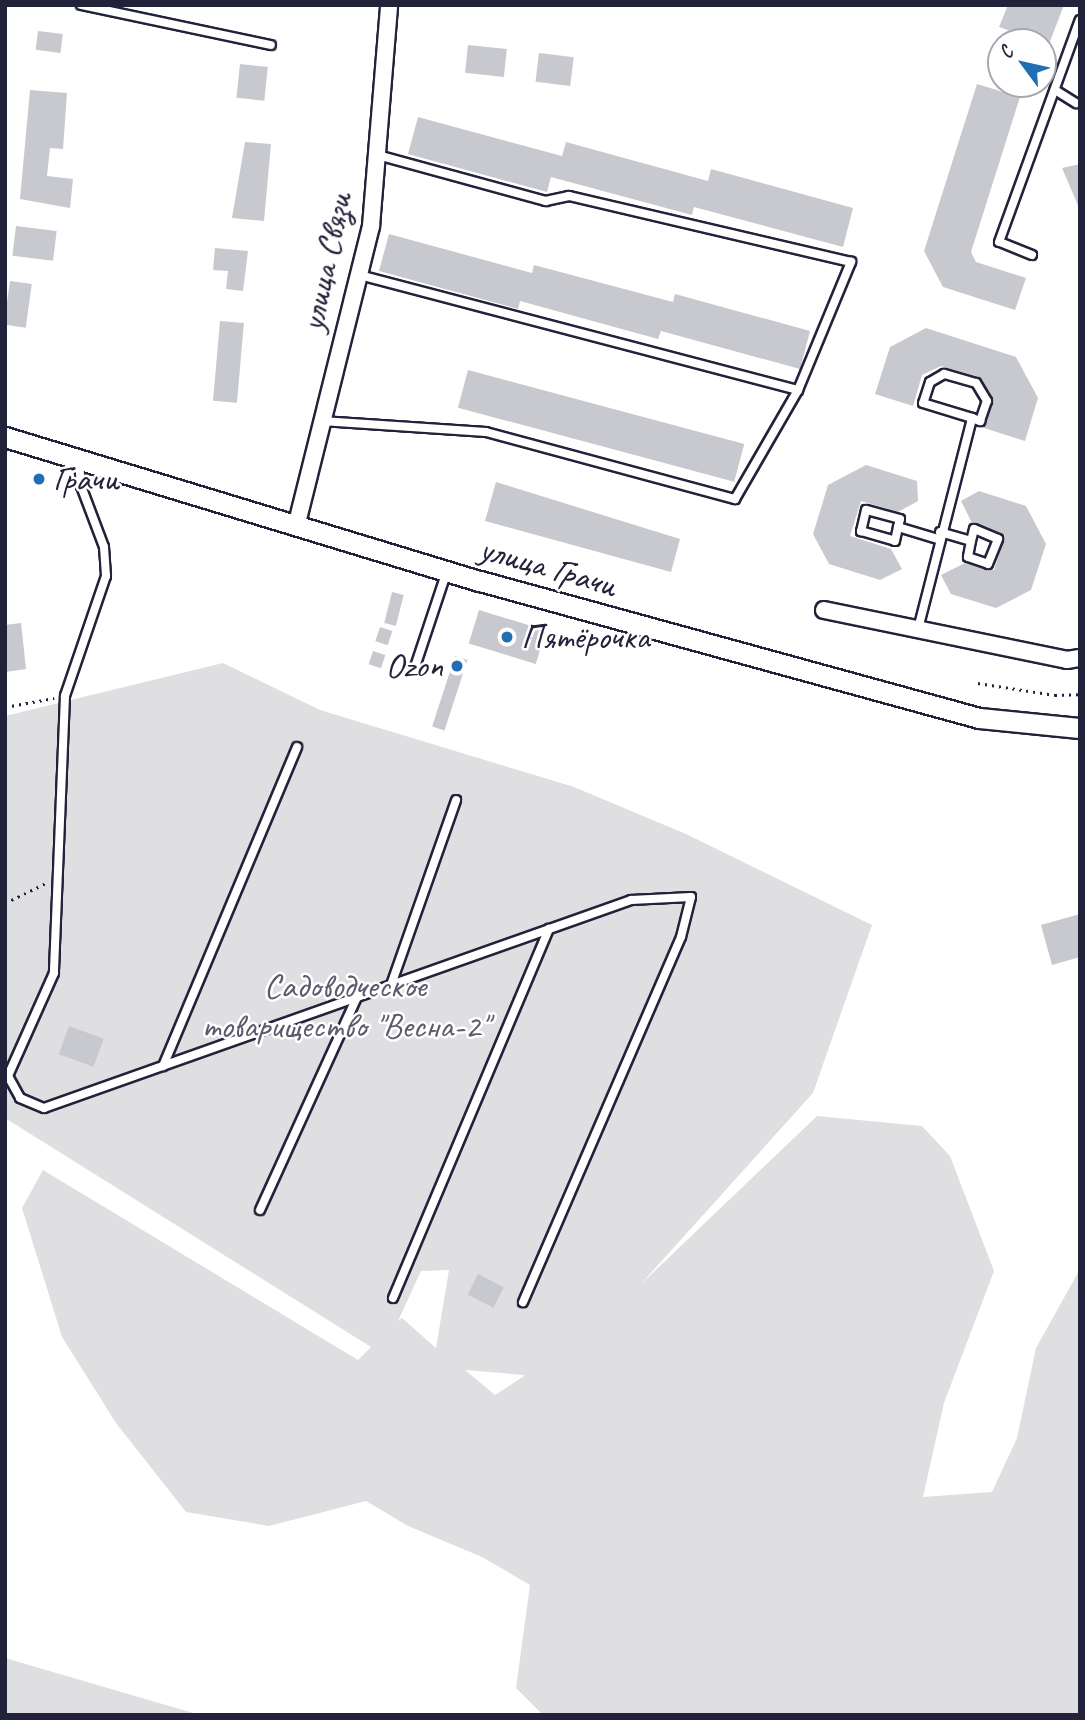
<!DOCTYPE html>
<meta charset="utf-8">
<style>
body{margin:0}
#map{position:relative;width:1085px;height:1720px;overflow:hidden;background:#fff;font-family:Caveat,sans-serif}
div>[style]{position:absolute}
.green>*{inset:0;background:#dfdfe2}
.building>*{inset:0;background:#c8c8cf;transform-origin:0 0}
.path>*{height:2.5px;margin-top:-1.25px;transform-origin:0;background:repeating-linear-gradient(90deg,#22223b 0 2px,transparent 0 7px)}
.roads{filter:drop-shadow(2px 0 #22223b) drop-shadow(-2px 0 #22223b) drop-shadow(0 2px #22223b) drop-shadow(0 -2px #22223b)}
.service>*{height:8px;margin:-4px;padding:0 4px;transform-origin:4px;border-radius:4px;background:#fff}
.minor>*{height:16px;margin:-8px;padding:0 8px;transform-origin:8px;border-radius:8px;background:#fff}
.tertiary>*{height:19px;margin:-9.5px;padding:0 9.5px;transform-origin:9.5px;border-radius:9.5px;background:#fff}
.dots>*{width:19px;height:19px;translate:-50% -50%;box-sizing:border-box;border:4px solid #fff;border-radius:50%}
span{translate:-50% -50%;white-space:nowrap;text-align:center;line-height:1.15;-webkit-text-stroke:5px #fff;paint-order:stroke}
.street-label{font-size:35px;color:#22223b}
.poi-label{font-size:35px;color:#22223b}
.left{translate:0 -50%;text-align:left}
.right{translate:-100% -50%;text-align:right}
.park-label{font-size:35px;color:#5b5b6d}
.frame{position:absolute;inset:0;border:7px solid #22223b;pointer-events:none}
.north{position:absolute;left:987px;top:28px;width:70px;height:70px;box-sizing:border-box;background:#fff;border:2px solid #a7a7b1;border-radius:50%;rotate:303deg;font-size:19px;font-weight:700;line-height:28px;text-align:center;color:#22223b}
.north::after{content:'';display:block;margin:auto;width:24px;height:32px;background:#1f6fb2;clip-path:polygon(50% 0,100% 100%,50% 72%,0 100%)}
</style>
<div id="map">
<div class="green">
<i style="clip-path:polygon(evenodd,223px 663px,320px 710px,574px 787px,686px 834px,872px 925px,813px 1093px,640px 1285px,817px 1116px,922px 1126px,950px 1156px,994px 1271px,944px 1403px,923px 1497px,992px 1492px,1017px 1438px,1036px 1348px,1080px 1269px,1080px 1715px,543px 1715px,516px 1688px,530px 1585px,482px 1557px,408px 1526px,366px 1501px,269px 1526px,186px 1512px,116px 1423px,62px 1337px,22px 1208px,43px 1170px,358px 1360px,371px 1347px,5px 1118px,5px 716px,223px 663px,449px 1270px,436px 1348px,402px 1318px,398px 1321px,421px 1271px,449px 1270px,223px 663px,465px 1370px,524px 1375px,524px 1376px,495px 1395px,465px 1370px)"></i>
<i style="clip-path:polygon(5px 1658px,200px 1715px,5px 1715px)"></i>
</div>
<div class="building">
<i style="clip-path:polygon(1008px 5px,1064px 5px,1049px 44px,999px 27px)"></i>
<i style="left:38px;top:31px;width:25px;height:19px;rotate:7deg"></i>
<i style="left:468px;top:45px;width:39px;height:28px;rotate:6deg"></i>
<i style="left:539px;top:53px;width:35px;height:29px;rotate:7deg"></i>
<i style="left:240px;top:64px;width:28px;height:34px;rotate:6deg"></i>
<i style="clip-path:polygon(977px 84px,1020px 97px,971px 252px,976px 262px,1026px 278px,1015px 310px,943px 287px,924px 251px)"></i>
<i style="clip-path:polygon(30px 90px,67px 93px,63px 149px,50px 148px,47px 176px,73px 179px,70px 208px,20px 199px)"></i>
<i style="clip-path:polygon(418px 117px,562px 156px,566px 142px,708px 181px,711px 169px,853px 208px,843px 247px,694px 207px,692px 215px,551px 177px,547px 192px,408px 154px)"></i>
<i style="clip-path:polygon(245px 142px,271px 144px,264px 221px,232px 218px)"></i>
<i style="clip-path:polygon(1080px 164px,1080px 210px,1062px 168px)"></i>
<i style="left:16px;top:226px;width:41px;height:30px;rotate:7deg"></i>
<i style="clip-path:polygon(389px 234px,532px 273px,534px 265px,673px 302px,675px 294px,810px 331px,800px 369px,661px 331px,658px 339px,520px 301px,518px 309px,379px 271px)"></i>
<i style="clip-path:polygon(215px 248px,248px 251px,243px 291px,226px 289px,228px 271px,213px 270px)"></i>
<i style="left:10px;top:281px;width:22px;height:44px;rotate:8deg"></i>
<i style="left:220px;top:321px;width:24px;height:80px;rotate:5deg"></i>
<i style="clip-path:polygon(926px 328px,1016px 357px,1038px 398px,1025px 441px,984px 428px,993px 400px,978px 377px,941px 366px,922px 375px,913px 406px,875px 394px,890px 347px)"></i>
<i style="left:468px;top:370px;width:286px;height:39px;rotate:15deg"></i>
<i style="clip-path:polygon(866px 465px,917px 481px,918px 501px,898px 512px,861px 501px,850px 536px,891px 549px,902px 569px,880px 580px,829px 564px,813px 534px,828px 485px)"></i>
<i style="clip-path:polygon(496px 482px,680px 539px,671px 572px,485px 521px)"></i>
<i style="clip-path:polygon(979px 491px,1026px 506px,1046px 544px,1031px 590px,996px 608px,951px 594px,941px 575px,965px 563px,994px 570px,1005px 535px,972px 523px,961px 501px)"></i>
<i style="left:392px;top:592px;width:12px;height:32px;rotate:14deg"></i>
<i style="left:479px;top:610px;width:70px;height:35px;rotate:17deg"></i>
<i style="clip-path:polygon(21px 623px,26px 669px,5px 672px,5px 625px)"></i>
<i style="left:380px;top:627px;width:13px;height:15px;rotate:18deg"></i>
<i style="left:373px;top:651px;width:13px;height:14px;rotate:18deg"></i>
<i style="left:455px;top:656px;width:13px;height:74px;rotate:18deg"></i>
<i style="clip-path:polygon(1080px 914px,1080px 957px,1052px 965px,1041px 925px)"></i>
<i style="left:69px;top:1026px;width:37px;height:30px;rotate:20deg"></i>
<i style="left:478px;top:1274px;width:29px;height:23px;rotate:27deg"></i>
</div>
<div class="path">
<i style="left:978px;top:683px;width:78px;rotate:8.9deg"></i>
<i style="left:1055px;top:695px;width:25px;rotate:-2deg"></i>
<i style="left:5px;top:707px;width:50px;rotate:-10.4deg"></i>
<i style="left:5px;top:903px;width:46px;rotate:-26deg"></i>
</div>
<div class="roads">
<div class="service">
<i style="left:81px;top:5px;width:194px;rotate:11.9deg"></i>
<i style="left:1055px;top:90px;width:25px;rotate:32deg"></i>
<i style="left:1032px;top:255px;width:35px;rotate:-158deg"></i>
<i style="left:999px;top:242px;width:236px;rotate:-70deg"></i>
<i style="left:359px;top:275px;width:454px;rotate:14.7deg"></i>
<i style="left:322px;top:421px;width:164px;rotate:3.8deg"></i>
<i style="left:486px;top:432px;width:258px;rotate:15.1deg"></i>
<i style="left:735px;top:499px;width:126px;rotate:-60deg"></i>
<i style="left:798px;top:390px;width:139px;rotate:-67.5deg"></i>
<i style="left:851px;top:262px;width:290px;rotate:-166.8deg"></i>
<i style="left:569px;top:196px;width:24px;rotate:168deg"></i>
<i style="left:546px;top:201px;width:174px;rotate:-164.7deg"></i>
<i style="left:79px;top:460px;width:26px;rotate:86deg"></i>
<i style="left:81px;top:486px;width:65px;rotate:69.3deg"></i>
<i style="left:104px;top:547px;width:29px;rotate:86deg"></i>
<i style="left:106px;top:576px;width:127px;rotate:108.9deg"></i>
<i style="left:65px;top:696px;width:277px;rotate:92.3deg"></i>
<i style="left:54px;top:973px;width:113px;rotate:114.1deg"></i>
<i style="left:8px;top:1076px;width:25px;rotate:61deg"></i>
<i style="left:20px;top:1098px;width:26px;rotate:23deg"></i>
<i style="left:44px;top:1108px;width:623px;rotate:-19.51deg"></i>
<i style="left:631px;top:900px;width:60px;rotate:-2.9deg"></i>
<i style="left:691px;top:897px;width:41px;rotate:104deg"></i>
<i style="left:681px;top:937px;width:398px;rotate:113.4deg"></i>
<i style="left:898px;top:527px;width:8px;rotate:-76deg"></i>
<i style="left:900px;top:519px;width:35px;rotate:-165deg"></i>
<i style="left:866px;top:510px;width:22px;rotate:103deg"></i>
<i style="left:861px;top:531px;width:35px;rotate:16deg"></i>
<i style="left:895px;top:541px;width:14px;rotate:-78deg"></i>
<i style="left:898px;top:527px;width:42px;rotate:16.7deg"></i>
<i style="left:940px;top:532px;width:32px;rotate:16deg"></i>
<i style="left:971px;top:541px;width:16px;rotate:101deg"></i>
<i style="left:968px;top:557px;width:21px;rotate:19deg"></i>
<i style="left:988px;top:564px;width:27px;rotate:-68deg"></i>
<i style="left:998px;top:539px;width:26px;rotate:-157deg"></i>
<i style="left:974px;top:529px;width:12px;rotate:104deg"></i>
<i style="left:918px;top:629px;width:218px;rotate:-75.6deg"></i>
<i style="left:972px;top:418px;width:9px;rotate:21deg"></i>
<i style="left:980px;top:421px;width:21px;rotate:-71deg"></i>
<i style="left:987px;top:401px;width:21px;rotate:-121deg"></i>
<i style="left:976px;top:383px;width:33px;rotate:-164deg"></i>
<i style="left:944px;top:374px;width:16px;rotate:150deg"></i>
<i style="left:930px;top:382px;width:22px;rotate:108deg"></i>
<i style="left:923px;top:403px;width:51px;rotate:17deg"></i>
<i style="left:414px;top:670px;width:104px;rotate:-71.6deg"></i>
<i style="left:391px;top:985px;width:196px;rotate:-70.6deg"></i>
<i style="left:163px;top:1066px;width:346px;rotate:-67.2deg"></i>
<i style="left:260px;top:1210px;width:234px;rotate:-65.5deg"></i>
<i style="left:393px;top:1298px;width:401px;rotate:-67.1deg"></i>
</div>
<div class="minor">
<i style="left:296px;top:527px;width:310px;rotate:-76deg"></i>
<i style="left:371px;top:226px;width:222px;rotate:-85.3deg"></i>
<i style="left:824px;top:610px;width:248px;rotate:11.6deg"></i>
<i style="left:1067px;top:660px;width:13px;rotate:-9deg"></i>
</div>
<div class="tertiary">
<i style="left:5px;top:437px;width:496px;rotate:16.9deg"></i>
<i style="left:480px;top:581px;width:517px;rotate:15.35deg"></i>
<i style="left:979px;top:718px;width:101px;rotate:5.7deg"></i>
</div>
</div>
<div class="dots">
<i style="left:39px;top:479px;background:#1f6fb2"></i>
<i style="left:507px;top:637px;background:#1f6fb2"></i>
<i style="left:457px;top:666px;background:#1f6fb2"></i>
</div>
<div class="street-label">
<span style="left:326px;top:262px;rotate:-78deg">улица Связи</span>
<span style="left:548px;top:567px;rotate:16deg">улица Грачи</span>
</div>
<div class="poi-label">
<span class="left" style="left:53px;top:479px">Грачи</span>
<span class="left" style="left:521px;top:637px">Пятёрочка</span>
<span class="right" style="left:443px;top:666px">Ozon</span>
</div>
<div class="park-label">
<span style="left:345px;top:1006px">Садоводческое<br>товарищество "Весна-2"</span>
</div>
<div class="frame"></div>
<div class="north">С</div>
</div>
